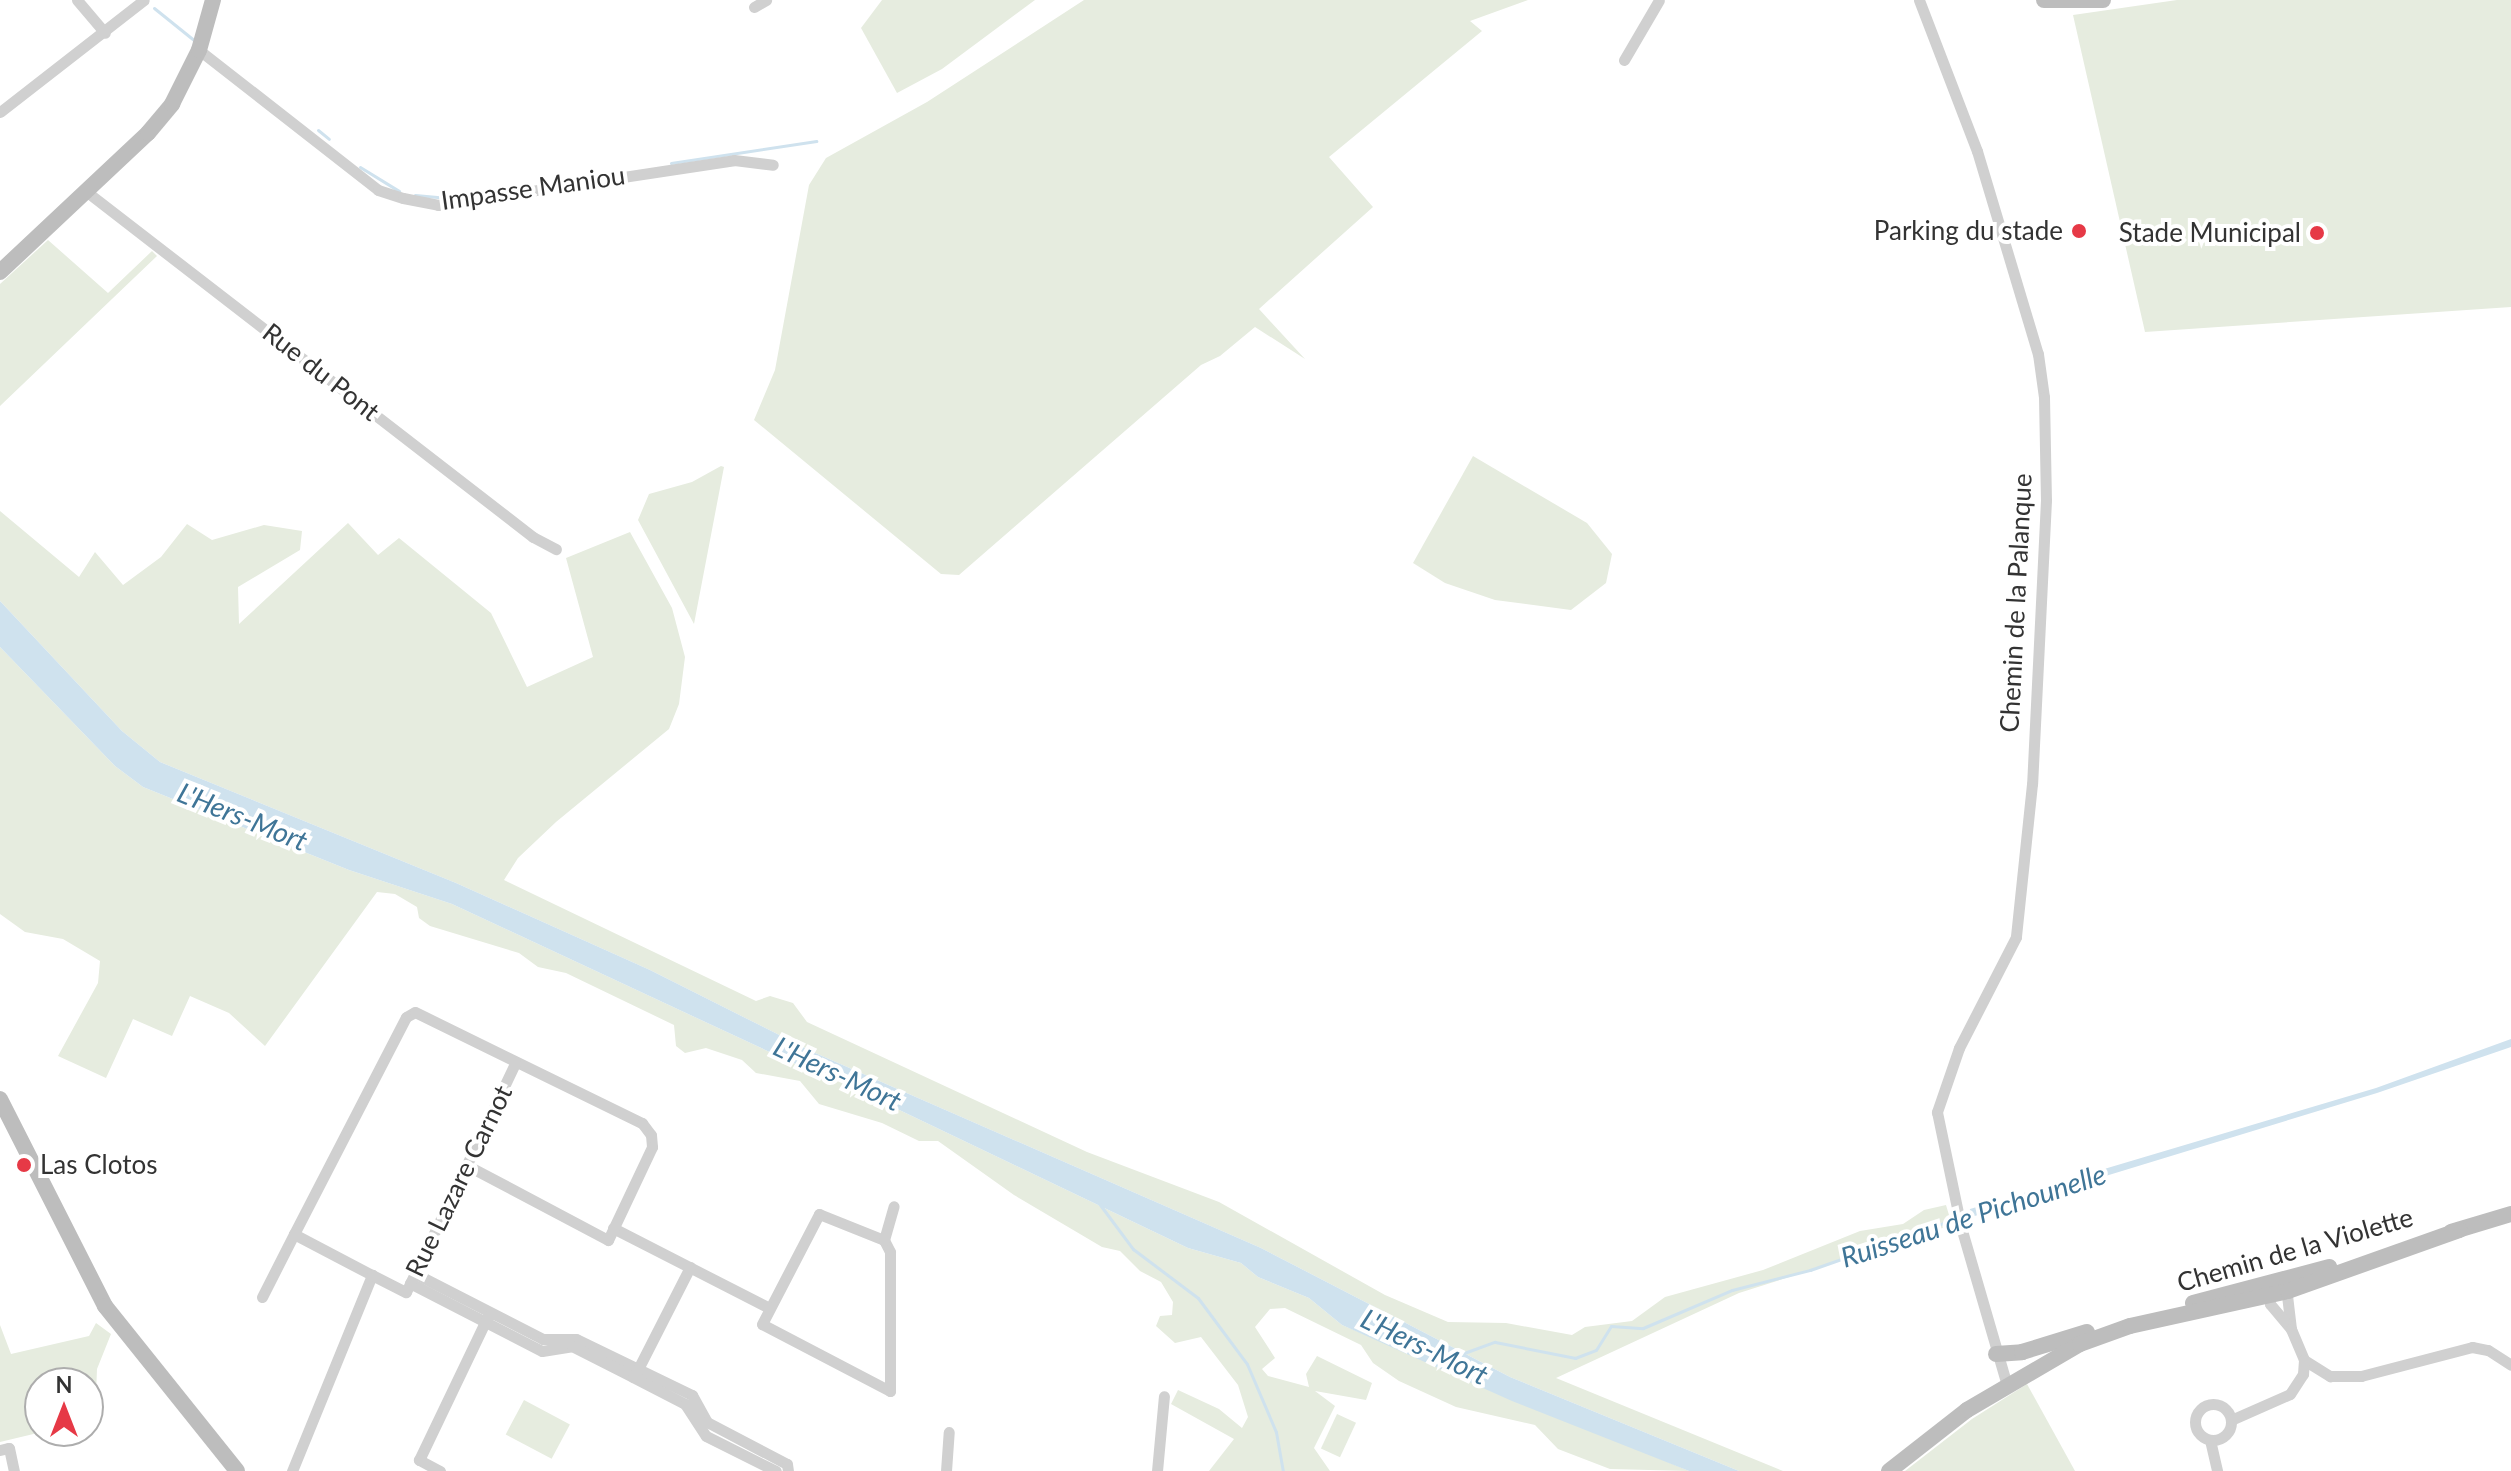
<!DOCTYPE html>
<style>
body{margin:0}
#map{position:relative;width:2511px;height:1471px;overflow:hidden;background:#fff;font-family:Lato,sans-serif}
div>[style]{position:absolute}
.green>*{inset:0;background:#e6ecdf;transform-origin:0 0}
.water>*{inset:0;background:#cfe2ee}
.stream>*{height:3px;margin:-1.5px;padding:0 1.5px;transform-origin:1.5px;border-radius:1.5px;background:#cfe2ee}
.street>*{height:11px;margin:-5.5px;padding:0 5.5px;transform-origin:5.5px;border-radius:5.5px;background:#d0d0d0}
.street>.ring{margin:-5.5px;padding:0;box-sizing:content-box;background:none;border:11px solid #d0d0d0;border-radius:50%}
.secondary>*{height:16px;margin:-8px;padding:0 8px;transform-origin:8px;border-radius:8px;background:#bdbdbd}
.dots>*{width:22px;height:22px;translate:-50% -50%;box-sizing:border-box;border:4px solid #fff;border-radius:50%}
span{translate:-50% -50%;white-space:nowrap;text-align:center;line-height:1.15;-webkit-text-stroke:8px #fff;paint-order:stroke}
.street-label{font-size:26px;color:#333}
.poi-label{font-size:26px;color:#333}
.right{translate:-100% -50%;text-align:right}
.left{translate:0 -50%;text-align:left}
.water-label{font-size:28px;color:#3f7597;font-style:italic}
.north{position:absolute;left:24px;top:1367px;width:80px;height:80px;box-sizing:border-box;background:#fff;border:2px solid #adadad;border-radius:50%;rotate:0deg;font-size:22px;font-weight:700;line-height:32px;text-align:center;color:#333}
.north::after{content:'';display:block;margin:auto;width:28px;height:36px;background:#e63946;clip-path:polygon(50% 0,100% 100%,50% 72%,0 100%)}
</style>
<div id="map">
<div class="green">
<i style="clip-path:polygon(882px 0,1035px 0,942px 69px,897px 93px,861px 28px)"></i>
<i style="clip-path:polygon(1084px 0,1528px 0,1470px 21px,1482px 31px,1329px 157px,1373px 207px,1259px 309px,1305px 359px,1255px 327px,1220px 356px,1201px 365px,959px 575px,941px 574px,754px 420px,775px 370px,809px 185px,826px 158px,927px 102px)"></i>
<i style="clip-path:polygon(2177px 0,2511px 0,2511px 307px,2145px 332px,2073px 15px)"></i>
<i style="clip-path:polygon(48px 240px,108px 293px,152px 251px,157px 256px,0 406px,0 284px)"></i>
<i style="clip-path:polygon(1473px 456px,1587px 523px,1612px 554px,1606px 583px,1571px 610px,1495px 600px,1445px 583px,1413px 563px)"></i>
<i style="clip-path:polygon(721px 466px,724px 467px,694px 624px,638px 520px,649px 494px,692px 482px)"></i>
<i style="clip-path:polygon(0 511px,79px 577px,95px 552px,123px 585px,161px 557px,187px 524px,212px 540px,264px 525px,302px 531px,300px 550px,238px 587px,239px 624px,348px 523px,378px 555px,399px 538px,491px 613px,527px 687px,593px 657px,566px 558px,630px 532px,672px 608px,685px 657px,679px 704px,669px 729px,556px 822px,518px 858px,504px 880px,756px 1001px,770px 996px,793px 1003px,807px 1022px,1087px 1152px,1219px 1202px,1385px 1295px,1448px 1322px,1506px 1323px,1572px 1335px,1585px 1327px,1632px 1321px,1665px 1297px,1763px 1270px,1860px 1231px,1903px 1224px,1924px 1210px,1946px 1205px,1952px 1225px,1739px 1293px,1556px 1378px,1783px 1471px,1739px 1471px,1510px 1377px,1261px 1248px,813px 1052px,650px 970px,456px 883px,160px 762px,122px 731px,0 601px)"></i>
<i style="clip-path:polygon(0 647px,115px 766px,143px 787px,349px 870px,452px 904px,804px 1068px,868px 1089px,891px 1106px,1188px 1248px,1241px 1263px,1258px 1277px,1309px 1298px,1342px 1325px,1689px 1471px,1610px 1469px,1558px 1449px,1535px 1425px,1456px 1407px,1399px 1381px,1373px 1363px,1361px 1345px,1285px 1308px,1270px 1309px,1255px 1327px,1275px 1358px,1262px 1369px,1268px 1376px,1309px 1387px,1306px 1374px,1317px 1356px,1372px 1383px,1366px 1400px,1315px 1391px,1335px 1406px,1314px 1448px,1330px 1471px,1209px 1471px,1234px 1439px,1171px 1404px,1178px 1390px,1219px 1409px,1242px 1428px,1248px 1417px,1238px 1385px,1201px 1337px,1175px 1343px,1156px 1326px,1160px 1316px,1172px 1315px,1173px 1302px,1161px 1282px,1140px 1271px,1120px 1251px,1102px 1247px,1014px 1195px,938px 1141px,919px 1141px,882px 1123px,819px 1104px,800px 1081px,756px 1073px,742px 1060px,706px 1048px,685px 1053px,676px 1046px,674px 1025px,566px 973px,538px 967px,519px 953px,430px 926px,419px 918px,417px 907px,395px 894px,377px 892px,265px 1046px,229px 1013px,190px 996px,172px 1036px,133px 1019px,106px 1078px,58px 1056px,98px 983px,100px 961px,63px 939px,25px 932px,0 914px)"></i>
<i style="clip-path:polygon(96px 1323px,111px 1334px,97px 1369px,95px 1419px,88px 1420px,88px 1383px,40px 1383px,40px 1431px,46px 1431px,0 1442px,0 1325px,11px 1354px,89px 1336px)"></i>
<i style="clip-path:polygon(2027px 1384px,2075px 1471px,1905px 1471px,1972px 1419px)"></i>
<i style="left:524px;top:1400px;width:52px;height:39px;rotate:28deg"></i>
<i style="left:1337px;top:1414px;width:21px;height:38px;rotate:25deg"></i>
</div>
<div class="water">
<i style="clip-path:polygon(0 601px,122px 731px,160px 762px,456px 883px,650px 970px,813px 1052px,1261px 1248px,1510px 1377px,1739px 1471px,1689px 1471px,1512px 1401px,1342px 1325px,1309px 1298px,1258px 1277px,1241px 1263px,1188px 1248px,891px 1106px,868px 1089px,804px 1068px,452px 904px,349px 870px,143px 787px,115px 766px,0 647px)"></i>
<i style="clip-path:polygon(2511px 1039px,2511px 1047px,2377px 1093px,1968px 1218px,1970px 1209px,2376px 1088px)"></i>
</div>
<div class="stream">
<i style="left:154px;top:8px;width:53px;rotate:38.8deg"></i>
<i style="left:318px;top:130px;width:14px;rotate:39deg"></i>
<i style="left:671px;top:163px;width:147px;rotate:-8.6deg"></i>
<i style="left:360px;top:167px;width:46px;rotate:31.6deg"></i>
<i style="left:415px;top:195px;width:36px;rotate:5deg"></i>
<i style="left:1098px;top:1202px;width:59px;rotate:53.3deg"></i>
<i style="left:1133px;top:1249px;width:81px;rotate:37deg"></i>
<i style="left:1198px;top:1298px;width:82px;rotate:53.4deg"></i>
<i style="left:1247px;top:1364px;width:74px;rotate:66.9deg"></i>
<i style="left:1276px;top:1432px;width:40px;rotate:80deg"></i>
<i style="left:1464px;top:1353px;width:33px;rotate:-20deg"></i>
<i style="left:1495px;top:1342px;width:82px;rotate:11.3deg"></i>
<i style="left:1575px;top:1358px;width:22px;rotate:-21deg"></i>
<i style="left:1596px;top:1350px;width:28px;rotate:-58deg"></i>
<i style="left:1611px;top:1326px;width:32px;rotate:4deg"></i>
<i style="left:1643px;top:1328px;width:97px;rotate:-23.1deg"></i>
<i style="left:1732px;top:1290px;width:81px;rotate:-14.4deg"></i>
<i style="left:1810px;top:1270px;width:154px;rotate:-19.4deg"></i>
</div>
<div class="street">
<i style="left:77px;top:0;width:43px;rotate:49.7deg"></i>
<i style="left:1919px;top:0;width:162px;rotate:69deg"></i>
<i style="left:1977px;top:151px;width:212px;rotate:73.3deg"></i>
<i style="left:2038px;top:354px;width:43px;rotate:82.1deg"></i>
<i style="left:2044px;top:397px;width:103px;rotate:88.9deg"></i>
<i style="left:2046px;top:500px;width:284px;rotate:92.8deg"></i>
<i style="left:2032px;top:784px;width:154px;rotate:96deg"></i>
<i style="left:2016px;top:937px;width:125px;rotate:117.2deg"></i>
<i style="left:1959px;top:1048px;width:68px;rotate:109deg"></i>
<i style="left:1937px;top:1112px;width:117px;rotate:78.2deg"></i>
<i style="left:1961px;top:1227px;width:165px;rotate:73.8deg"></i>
<i style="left:754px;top:7px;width:14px;rotate:-30deg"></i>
<i style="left:199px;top:50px;width:227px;rotate:38deg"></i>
<i style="left:378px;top:190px;width:26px;rotate:18deg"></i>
<i style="left:403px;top:198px;width:36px;rotate:11deg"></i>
<i style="left:438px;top:205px;width:299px;rotate:-8.6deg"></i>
<i style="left:734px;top:160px;width:39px;rotate:7deg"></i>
<i style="left:1624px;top:60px;width:69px;rotate:-59.7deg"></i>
<i style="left:0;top:112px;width:182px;rotate:-37.9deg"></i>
<i style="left:87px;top:192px;width:564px;rotate:37.72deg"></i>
<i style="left:533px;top:537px;width:26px;rotate:28deg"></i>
<i style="left:819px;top:1214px;width:70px;rotate:21.8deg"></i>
<i style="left:884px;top:1240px;width:13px;rotate:63deg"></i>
<i style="left:890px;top:1252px;width:139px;rotate:90deg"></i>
<i style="left:890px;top:1391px;width:144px;rotate:-152.4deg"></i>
<i style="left:762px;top:1324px;width:124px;rotate:-62.6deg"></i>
<i style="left:613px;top:1228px;width:175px;rotate:27.1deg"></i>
<i style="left:884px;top:1240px;width:35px;rotate:-74deg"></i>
<i style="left:414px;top:1273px;width:145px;rotate:27.1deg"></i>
<i style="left:543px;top:1339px;width:33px"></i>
<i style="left:576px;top:1339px;width:129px;rotate:25.8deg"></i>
<i style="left:692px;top:1395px;width:31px;rotate:61deg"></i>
<i style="left:707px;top:1422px;width:90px;rotate:27.7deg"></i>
<i style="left:787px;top:1464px;width:7px;rotate:82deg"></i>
<i style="left:372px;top:1275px;width:88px;rotate:-152.3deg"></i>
<i style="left:294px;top:1234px;width:244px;rotate:-62.7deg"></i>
<i style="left:406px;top:1017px;width:10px;rotate:-29deg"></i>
<i style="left:415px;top:1012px;width:253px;rotate:26.1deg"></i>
<i style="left:642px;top:1123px;width:15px;rotate:53deg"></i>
<i style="left:651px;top:1135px;width:12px;rotate:85deg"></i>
<i style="left:652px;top:1147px;width:103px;rotate:115.3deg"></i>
<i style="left:608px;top:1240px;width:158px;rotate:-152.1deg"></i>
<i style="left:410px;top:1283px;width:148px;rotate:27.3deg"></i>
<i style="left:542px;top:1351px;width:30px;rotate:-9deg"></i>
<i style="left:572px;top:1346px;width:68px;rotate:26.9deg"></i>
<i style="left:633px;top:1377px;width:59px;rotate:27.4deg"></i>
<i style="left:685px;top:1404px;width:38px;rotate:57deg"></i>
<i style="left:706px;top:1436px;width:78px;rotate:26.6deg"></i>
<i style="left:2286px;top:1287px;width:42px;rotate:83.2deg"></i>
<i style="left:2269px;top:1292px;width:12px;rotate:85deg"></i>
<i style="left:2270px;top:1304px;width:33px;rotate:50deg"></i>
<i style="left:2291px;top:1329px;width:34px;rotate:67deg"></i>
<i style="left:2304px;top:1360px;width:31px;rotate:32deg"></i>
<i style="left:2330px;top:1376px;width:31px"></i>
<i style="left:2361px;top:1376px;width:115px;rotate:-14.6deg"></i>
<i style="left:2472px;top:1347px;width:16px;rotate:11deg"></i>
<i style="left:2488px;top:1350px;width:27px;rotate:33deg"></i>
<i style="left:262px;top:1297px;width:71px;rotate:-63.1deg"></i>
<i style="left:636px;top:1373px;width:119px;rotate:-63deg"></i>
<i class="ring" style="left:2195px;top:1404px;width:25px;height:25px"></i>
<i style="left:2231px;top:1420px;width:64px;rotate:-23.8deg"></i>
<i style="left:2290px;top:1394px;width:24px;rotate:-57deg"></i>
<i style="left:2303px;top:1374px;width:14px;rotate:-86deg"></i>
<i style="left:2210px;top:1440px;width:32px;rotate:77deg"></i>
<i style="left:0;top:1450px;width:9px;rotate:-13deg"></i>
<i style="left:9px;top:1448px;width:24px;rotate:78deg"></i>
<i style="left:292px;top:1471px;width:212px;rotate:-67.8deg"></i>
<i style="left:372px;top:1275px;width:38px;rotate:27deg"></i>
<i style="left:406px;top:1292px;width:254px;rotate:-64.5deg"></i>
<i style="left:440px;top:1471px;width:24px;rotate:-152deg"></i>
<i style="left:419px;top:1460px;width:160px;rotate:-64.4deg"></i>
<i style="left:946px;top:1471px;width:39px;rotate:-86deg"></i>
<i style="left:1157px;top:1471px;width:75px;rotate:-84.7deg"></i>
</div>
<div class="secondary">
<i style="left:2044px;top:0;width:59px"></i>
<i style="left:0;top:272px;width:203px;rotate:-43.2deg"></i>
<i style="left:148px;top:133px;width:38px;rotate:-50deg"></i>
<i style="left:172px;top:104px;width:60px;rotate:-63.4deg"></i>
<i style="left:199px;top:50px;width:52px;rotate:-74.4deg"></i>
<i style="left:0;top:1099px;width:232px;rotate:63.1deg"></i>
<i style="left:105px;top:1306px;width:211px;rotate:51.3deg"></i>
<i style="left:2451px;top:1232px;width:63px;rotate:-16.7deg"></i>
<i style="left:2193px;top:1303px;width:141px;rotate:-14.8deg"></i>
<i style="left:1996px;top:1354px;width:26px;rotate:-4deg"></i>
<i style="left:2022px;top:1352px;width:68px;rotate:-17.1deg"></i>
<i style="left:1889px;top:1471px;width:99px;rotate:-38deg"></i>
<i style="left:1967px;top:1410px;width:131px;rotate:-30.3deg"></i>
<i style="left:2080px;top:1344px;width:53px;rotate:-19.8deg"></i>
<i style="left:2130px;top:1326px;width:162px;rotate:-12.5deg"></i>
<i style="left:2288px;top:1291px;width:182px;rotate:-19.6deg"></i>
</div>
<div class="dots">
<i style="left:2079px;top:231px;background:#e63946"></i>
<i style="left:2317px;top:233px;background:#e63946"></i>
<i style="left:24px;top:1165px;background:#e63946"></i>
</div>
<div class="street-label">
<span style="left:533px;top:188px;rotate:-8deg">Impasse Maniou</span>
<span style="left:321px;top:372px;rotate:38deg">Rue du Pont</span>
<span style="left:2016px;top:603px;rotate:-87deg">Chemin de la Palanque</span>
<span style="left:459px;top:1181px;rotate:-64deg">Rue Lazare Carnot</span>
<span style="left:2295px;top:1250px;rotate:-16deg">Chemin de la Violette</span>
</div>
<div class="poi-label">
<span class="right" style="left:2063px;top:231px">Parking du stade</span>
<span class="right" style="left:2301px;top:233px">Stade Municipal</span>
<span class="left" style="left:40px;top:1165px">Las Clotos</span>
</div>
<div class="water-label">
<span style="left:243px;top:816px;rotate:22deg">L'Hers-Mort</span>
<span style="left:838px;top:1073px;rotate:25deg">L'Hers-Mort</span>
<span style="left:1973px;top:1215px;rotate:-18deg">Ruisseau de Pichounelle</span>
<span style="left:1425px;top:1346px;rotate:26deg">L'Hers-Mort</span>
</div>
<div class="north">N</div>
</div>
